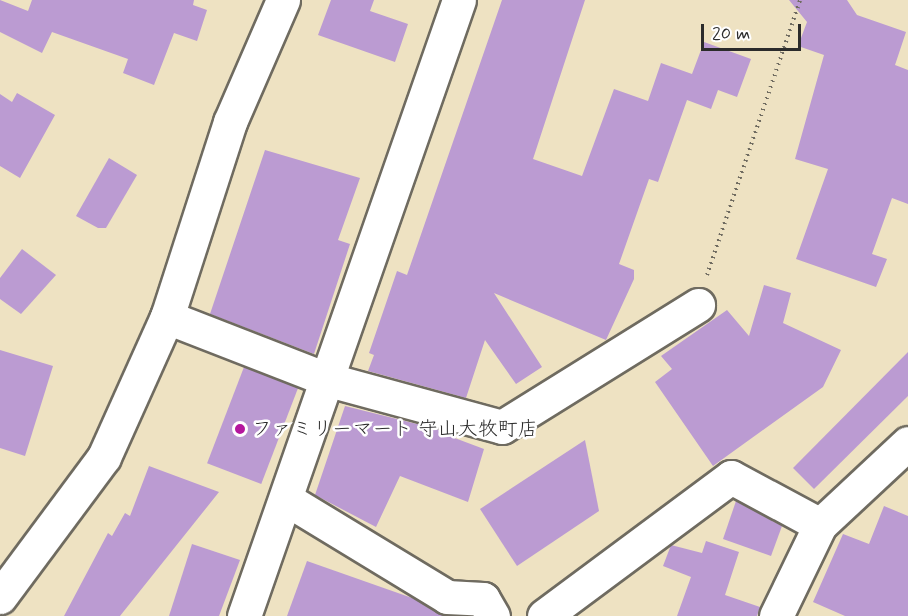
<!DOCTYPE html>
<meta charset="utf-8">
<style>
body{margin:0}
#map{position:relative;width:908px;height:616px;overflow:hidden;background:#eee2c2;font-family:Mynerve,"Klee One",sans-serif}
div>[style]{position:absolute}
.building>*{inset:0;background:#bb9bd2;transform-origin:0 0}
.path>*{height:4px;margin-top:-2px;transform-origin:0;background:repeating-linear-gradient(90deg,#6f6b60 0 1.5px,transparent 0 6px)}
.roads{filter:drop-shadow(2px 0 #6f6b60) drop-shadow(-2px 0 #6f6b60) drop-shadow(0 2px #6f6b60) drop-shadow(0 -2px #6f6b60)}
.minor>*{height:33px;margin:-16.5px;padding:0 16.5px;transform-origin:16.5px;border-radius:16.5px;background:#fff}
.dots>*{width:16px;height:16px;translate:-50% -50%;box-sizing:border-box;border:3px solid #fff;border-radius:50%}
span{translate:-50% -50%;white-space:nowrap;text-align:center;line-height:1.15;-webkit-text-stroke:5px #fff;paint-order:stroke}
.poi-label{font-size:20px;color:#2b2b2b}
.left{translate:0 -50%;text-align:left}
.scale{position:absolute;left:701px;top:24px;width:100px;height:27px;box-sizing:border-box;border:3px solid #2b2b2b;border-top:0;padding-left:8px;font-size:18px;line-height:21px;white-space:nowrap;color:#2b2b2b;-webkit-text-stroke:4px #fff;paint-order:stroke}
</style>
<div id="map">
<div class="building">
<i style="clip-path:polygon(0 0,28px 11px,32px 0,194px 0,193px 5px,207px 10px,197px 41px,174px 33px,154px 85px,123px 73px,128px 59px,52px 32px,42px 53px,0 32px)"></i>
<i style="clip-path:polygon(331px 0,374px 0,370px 11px,408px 24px,395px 62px,318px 35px)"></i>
<i style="clip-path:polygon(502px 0,585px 0,533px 159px,582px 176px,614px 89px,648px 101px,661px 63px,692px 74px,704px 42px,751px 59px,737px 97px,718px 90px,711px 109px,687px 100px,658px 182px,649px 179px,619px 264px,634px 270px,634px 279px,606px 340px,494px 293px,542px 367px,516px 384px,485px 340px,466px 398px,368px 371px,374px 355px,369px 353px,397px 271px,407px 275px)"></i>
<i style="clip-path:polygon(789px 0,847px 0,857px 15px,906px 32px,895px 65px,908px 70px,908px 204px,892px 198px,872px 254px,887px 259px,876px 287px,796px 259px,828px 169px,795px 159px,824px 55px,798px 46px,807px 22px)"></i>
<i style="clip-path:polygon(17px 93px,55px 115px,20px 178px,0 166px,0 94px,12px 102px)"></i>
<i style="clip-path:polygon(265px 150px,360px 178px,338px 240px,350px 244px,314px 354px,210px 314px)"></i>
<i style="clip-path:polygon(109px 158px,137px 175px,106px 228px,98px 228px,76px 216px)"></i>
<i style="clip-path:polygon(22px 249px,56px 275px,21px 314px,0 299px,0 278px)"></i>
<i style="clip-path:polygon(764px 285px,791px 293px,783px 323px,841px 350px,823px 387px,713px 466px,655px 382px,672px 369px,661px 356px,727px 310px,749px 336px)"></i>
<i style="clip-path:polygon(0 350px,53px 366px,25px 456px,0 448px)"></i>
<i style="clip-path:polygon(908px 352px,908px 396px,814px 489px,793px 468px)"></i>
<i style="left:244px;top:367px;width:58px;height:103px;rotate:21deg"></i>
<i style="clip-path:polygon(345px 406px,453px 433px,452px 437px,484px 449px,468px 502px,400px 476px,376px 527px,315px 495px)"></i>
<i style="clip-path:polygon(585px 440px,599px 511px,517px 566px,480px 509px)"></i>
<i style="clip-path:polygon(149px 466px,219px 492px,120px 616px,64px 616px,108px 533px,112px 536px,125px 513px,130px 516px)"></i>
<i style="clip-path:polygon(736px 501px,782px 526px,771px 556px,723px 539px)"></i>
<i style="clip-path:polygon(884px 506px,908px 516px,908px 616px,845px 616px,813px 602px,843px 534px,869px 544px)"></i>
<i style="clip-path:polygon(706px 541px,739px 552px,725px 595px,760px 607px,757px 616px,677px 616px,691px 577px,663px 566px,671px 545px,702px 553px)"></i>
<i style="clip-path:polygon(192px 544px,240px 560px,219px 616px,169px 616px)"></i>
<i style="clip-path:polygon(307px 561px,415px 599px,450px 616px,287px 616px)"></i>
</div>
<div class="path">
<i style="left:707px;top:275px;width:290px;rotate:-71.3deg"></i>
</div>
<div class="roads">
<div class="minor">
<i style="left:167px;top:317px;width:174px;rotate:21.3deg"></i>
<i style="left:329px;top:380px;width:179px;rotate:15.2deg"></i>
<i style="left:502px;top:427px;width:231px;rotate:-31.9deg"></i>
<i style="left:286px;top:499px;width:188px;rotate:31.3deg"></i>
<i style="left:447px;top:597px;width:36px;rotate:3deg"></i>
<i style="left:483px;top:599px;width:20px;rotate:60deg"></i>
<i style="left:0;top:597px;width:174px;rotate:-53.4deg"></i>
<i style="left:104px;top:457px;width:154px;rotate:-65.8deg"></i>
<i style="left:167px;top:317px;width:205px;rotate:-72.1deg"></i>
<i style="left:230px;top:122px;width:133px;rotate:-66.5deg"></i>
<i style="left:244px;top:616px;width:652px;rotate:-70.76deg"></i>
<i style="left:544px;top:616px;width:233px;rotate:-36.6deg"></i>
<i style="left:731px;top:477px;width:101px;rotate:28.3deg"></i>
<i style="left:776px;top:616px;width:101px;rotate:-64.2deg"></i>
<i style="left:820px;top:525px;width:120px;rotate:-43deg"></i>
</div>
</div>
<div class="dots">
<i style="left:240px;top:429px;background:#b5179e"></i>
</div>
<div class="poi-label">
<span class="left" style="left:252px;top:429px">ファミリーマート 守山大牧町店</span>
</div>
<div class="scale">20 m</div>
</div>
